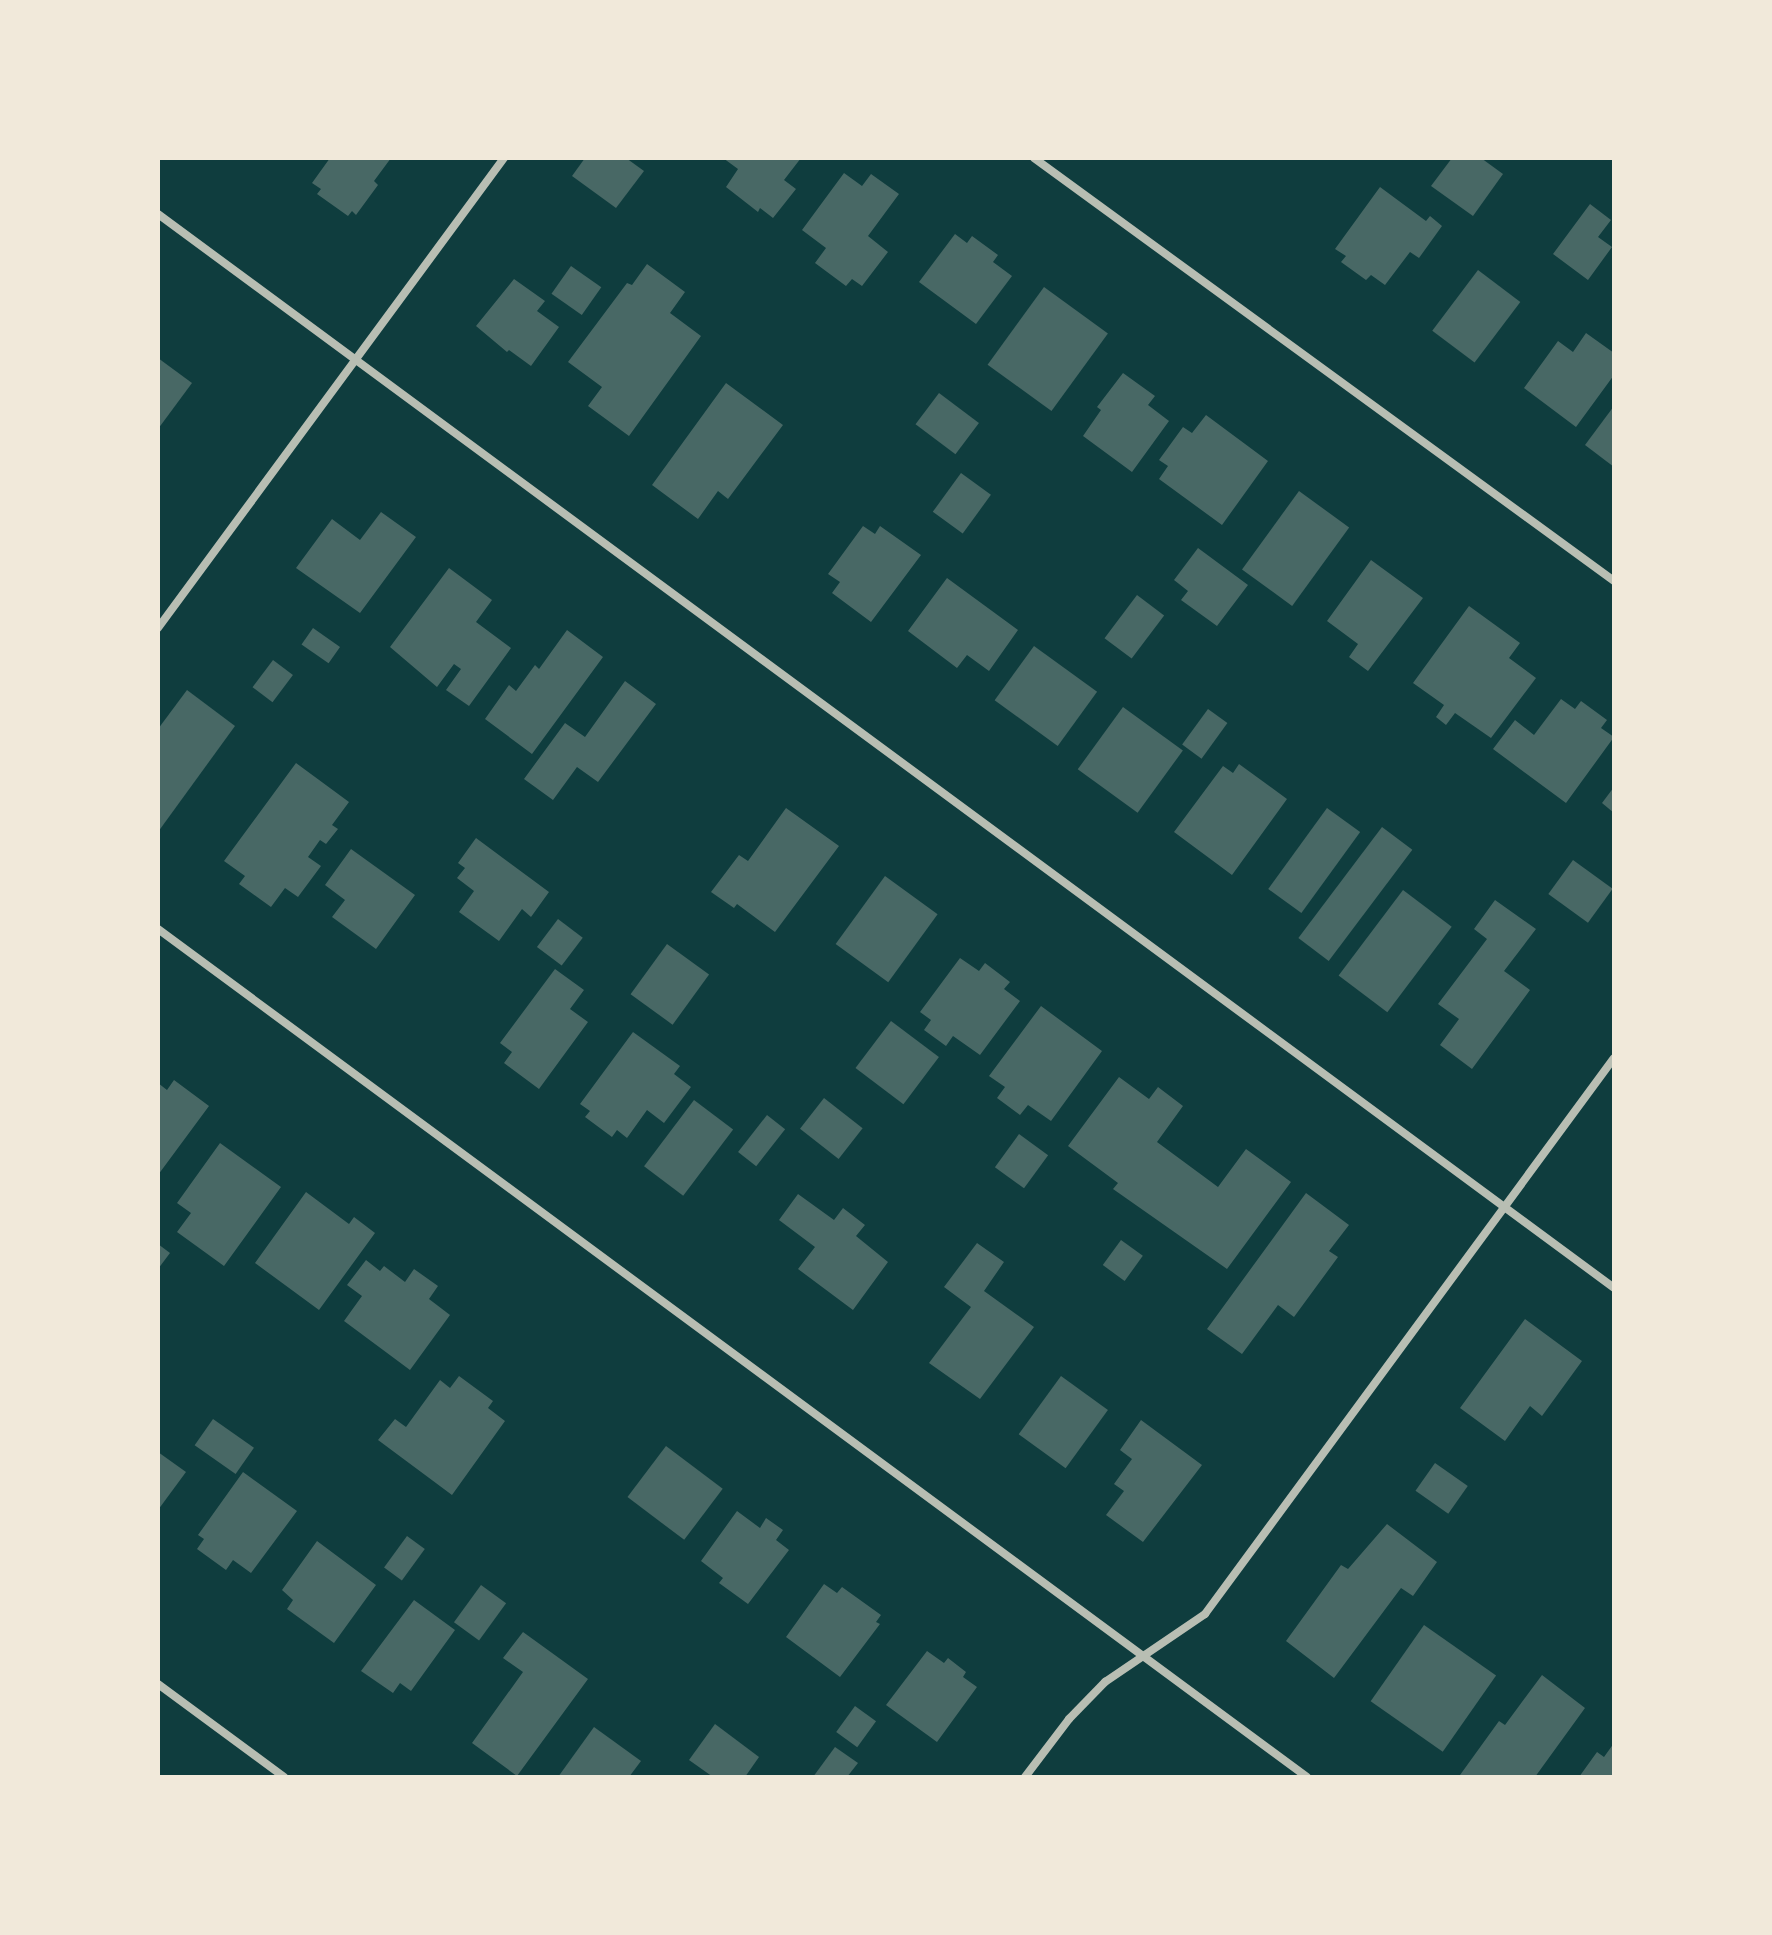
<!DOCTYPE html>
<style>
body{margin:0}
#map{position:relative;width:1772px;height:1935px;overflow:hidden;background:#0f3d3e;font-family:Commissioner,sans-serif}
div>[style]{position:absolute}
.building>*{inset:0;background:#486865;transform-origin:0 0}
.minor>*{height:8px;margin:-4px;padding:0 4px;transform-origin:4px;border-radius:4px;background:#b8beb3}
span{translate:-50% -50%;white-space:nowrap;text-align:center;line-height:1.15;-webkit-text-stroke:6px #f1e9da;paint-order:stroke}
.frame{position:absolute;inset:0;border:160px solid #f1e9da;pointer-events:none}
</style>
<div id="map">
<div class="building">
<i style="clip-path:polygon(330px 158px,391px 158px,374px 181px,378px 185px,356px 215px,352px 211px,348px 216px,317px 194px,321px 189px,312px 183px)"></i>
<i style="clip-path:polygon(585px 158px,626px 158px,644px 171px,616px 208px,572px 176px)"></i>
<i style="clip-path:polygon(723px 158px,801px 158px,784px 180px,796px 189px,773px 218px,760px 208px,758px 212px,726px 187px,738px 169px)"></i>
<i style="clip-path:polygon(1452px 158px,1481px 158px,1503px 174px,1473px 216px,1431px 186px)"></i>
<i style="clip-path:polygon(844px 173px,862px 186px,871px 174px,899px 194px,868px 236px,888px 252px,862px 286px,852px 279px,846px 286px,815px 263px,826px 248px,802px 230px)"></i>
<i style="clip-path:polygon(1380px 187px,1426px 221px,1430px 216px,1442px 226px,1419px 258px,1410px 252px,1385px 285px,1371px 275px,1366px 280px,1341px 262px,1346px 256px,1335px 249px)"></i>
<i style="clip-path:polygon(1590px 204px,1611px 220px,1598px 237px,1612px 247px,1588px 280px,1553px 254px)"></i>
<i style="clip-path:polygon(955px 234px,967px 243px,972px 236px,998px 255px,993px 262px,1012px 276px,976px 324px,919px 282px)"></i>
<i style="clip-path:polygon(647px 264px,685px 292px,670px 313px,701px 336px,629px 436px,588px 406px,602px 387px,568px 362px,627px 283px,632px 285px)"></i>
<i style="left:571px;top:266px;width:37px;height:34px;rotate:35deg"></i>
<i style="left:1478px;top:270px;width:53px;height:76px;rotate:37deg"></i>
<i style="clip-path:polygon(514px 279px,545px 301px,537px 311px,559px 327px,531px 366px,509px 350px,507px 352px,476px 326px)"></i>
<i style="left:1044px;top:287px;width:79px;height:96px;rotate:36deg"></i>
<i style="clip-path:polygon(1586px 333px,1614px 353px,1614px 375px,1576px 427px,1524px 388px,1558px 341px,1573px 352px)"></i>
<i style="clip-path:polygon(158px 358px,192px 383px,158px 429px)"></i>
<i style="clip-path:polygon(1123px 373px,1155px 396px,1148px 405px,1169px 421px,1132px 472px,1083px 436px,1101px 410px,1097px 407px)"></i>
<i style="clip-path:polygon(726px 383px,783px 425px,728px 499px,718px 491px,698px 519px,652px 485px)"></i>
<i style="left:939px;top:393px;width:50px;height:39px;rotate:37deg"></i>
<i style="clip-path:polygon(1614px 406px,1614px 467px,1585px 445px)"></i>
<i style="clip-path:polygon(1206px 415px,1268px 461px,1222px 525px,1159px 479px,1168px 466px,1159px 460px,1183px 427px,1192px 433px)"></i>
<i style="left:961px;top:473px;width:37px;height:48px;rotate:36deg"></i>
<i style="left:1299px;top:491px;width:62px;height:97px;rotate:36deg"></i>
<i style="clip-path:polygon(381px 512px,416px 537px,360px 613px,296px 568px,332px 519px,360px 540px)"></i>
<i style="clip-path:polygon(863px 526px,875px 534px,880px 526px,921px 555px,871px 622px,832px 593px,840px 582px,828px 574px)"></i>
<i style="clip-path:polygon(1198px 548px,1248px 585px,1217px 626px,1181px 600px,1188px 591px,1174px 580px)"></i>
<i style="clip-path:polygon(1371px 560px,1423px 598px,1368px 671px,1349px 657px,1358px 644px,1327px 621px)"></i>
<i style="clip-path:polygon(449px 568px,492px 600px,476px 622px,511px 648px,469px 706px,446px 690px,461px 669px,454px 664px,437px 687px,390px 647px)"></i>
<i style="clip-path:polygon(947px 578px,1018px 630px,989px 671px,967px 655px,957px 668px,908px 631px)"></i>
<i style="left:1137px;top:595px;width:34px;height:54px;rotate:37deg"></i>
<i style="clip-path:polygon(1469px 606px,1520px 643px,1509px 658px,1536px 678px,1491px 738px,1455px 713px,1446px 725px,1436px 717px,1444px 705px,1413px 683px)"></i>
<i style="left:313px;top:628px;width:33px;height:20px;rotate:35deg"></i>
<i style="clip-path:polygon(567px 630px,603px 657px,532px 754px,485px 719px,509px 685px,516px 691px,535px 665px,539px 669px)"></i>
<i style="left:1034px;top:646px;width:78px;height:67px;rotate:36deg"></i>
<i style="left:273px;top:660px;width:25px;height:34px;rotate:37deg"></i>
<i style="clip-path:polygon(625px 681px,656px 704px,598px 782px,577px 767px,553px 800px,524px 779px,565px 723px,585px 737px)"></i>
<i style="clip-path:polygon(187px 690px,235px 726px,158px 832px,158px 729px)"></i>
<i style="clip-path:polygon(1561px 699px,1575px 709px,1581px 701px,1607px 720px,1601px 728px,1614px 737px,1566px 803px,1493px 749px,1515px 720px,1534px 735px)"></i>
<i style="left:1123px;top:707px;width:74px;height:77px;rotate:36deg"></i>
<i style="left:1208px;top:709px;width:24px;height:44px;rotate:36deg"></i>
<i style="clip-path:polygon(296px 763px,349px 802px,332px 825px,338px 829px,326px 844px,320px 840px,308px 857px,321px 866px,298px 897px,285px 888px,271px 907px,239px 884px,245px 876px,224px 861px)"></i>
<i style="clip-path:polygon(1239px 764px,1287px 799px,1232px 875px,1174px 832px,1223px 766px,1233px 773px)"></i>
<i style="clip-path:polygon(1614px 787px,1614px 813px,1602px 803px)"></i>
<i style="clip-path:polygon(786px 808px,839px 846px,775px 932px,737px 904px,734px 908px,711px 892px,739px 855px,748px 861px)"></i>
<i style="left:1327px;top:808px;width:41px;height:100px;rotate:36deg"></i>
<i style="left:1382px;top:827px;width:38px;height:139px;rotate:37deg"></i>
<i style="clip-path:polygon(476px 838px,549px 892px,531px 917px,522px 909px,499px 941px,459px 912px,474px 891px,457px 878px,465px 868px,458px 863px)"></i>
<i style="clip-path:polygon(351px 849px,415px 895px,376px 949px,332px 917px,345px 900px,325px 885px)"></i>
<i style="left:1573px;top:860px;width:49px;height:42px;rotate:36deg"></i>
<i style="left:885px;top:876px;width:65px;height:84px;rotate:36deg"></i>
<i style="left:1403px;top:890px;width:61px;height:107px;rotate:37deg"></i>
<i style="clip-path:polygon(1495px 900px,1536px 929px,1504px 971px,1530px 990px,1472px 1069px,1440px 1045px,1459px 1019px,1438px 1004px,1487px 939px,1474px 929px)"></i>
<i style="left:558px;top:919px;width:31px;height:35px;rotate:37deg"></i>
<i style="left:667px;top:944px;width:52px;height:62px;rotate:36deg"></i>
<i style="clip-path:polygon(960px 958px,979px 971px,985px 963px,1010px 982px,1004px 989px,1020px 1001px,980px 1055px,953px 1036px,946px 1046px,924px 1030px,931px 1020px,920px 1012px)"></i>
<i style="clip-path:polygon(555px 969px,584px 990px,570px 1009px,588px 1022px,539px 1089px,504px 1063px,512px 1052px,500px 1043px)"></i>
<i style="clip-path:polygon(1041px 1006px,1102px 1051px,1051px 1121px,1028px 1105px,1020px 1115px,997px 1098px,1005px 1087px,989px 1076px)"></i>
<i style="left:891px;top:1021px;width:60px;height:59px;rotate:37deg"></i>
<i style="clip-path:polygon(633px 1032px,680px 1066px,674px 1074px,691px 1087px,664px 1123px,647px 1110px,627px 1138px,617px 1130px,612px 1137px,585px 1117px,590px 1111px,580px 1104px)"></i>
<i style="clip-path:polygon(1119px 1077px,1149px 1099px,1158px 1087px,1183px 1106px,1157px 1142px,1218px 1187px,1246px 1149px,1291px 1182px,1227px 1269px,1113px 1189px,1118px 1183px,1068px 1146px)"></i>
<i style="clip-path:polygon(174px 1080px,209px 1106px,158px 1175px,158px 1083px,167px 1090px)"></i>
<i style="left:824px;top:1098px;width:49px;height:39px;rotate:38deg"></i>
<i style="left:694px;top:1100px;width:49px;height:83px;rotate:37deg"></i>
<i style="left:767px;top:1115px;width:23px;height:47px;rotate:38deg"></i>
<i style="left:1019px;top:1134px;width:36px;height:41px;rotate:36deg"></i>
<i style="clip-path:polygon(220px 1143px,281px 1187px,224px 1266px,177px 1232px,191px 1213px,177px 1203px)"></i>
<i style="clip-path:polygon(306px 1192px,349px 1224px,354px 1217px,375px 1233px,319px 1310px,255px 1263px)"></i>
<i style="clip-path:polygon(1306px 1193px,1349px 1225px,1329px 1251px,1338px 1257px,1294px 1317px,1278px 1305px,1242px 1354px,1207px 1329px)"></i>
<i style="clip-path:polygon(798px 1194px,834px 1220px,843px 1208px,865px 1225px,856px 1236px,888px 1262px,853px 1310px,798px 1269px,815px 1247px,779px 1220px)"></i>
<i style="left:1121px;top:1240px;width:27px;height:31px;rotate:36deg"></i>
<i style="clip-path:polygon(977px 1243px,1004px 1262px,984px 1291px,1034px 1327px,980px 1399px,929px 1363px,971px 1307px,944px 1287px)"></i>
<i style="clip-path:polygon(158px 1244px,170px 1253px,158px 1269px)"></i>
<i style="clip-path:polygon(366px 1260px,380px 1271px,384px 1266px,405px 1282px,414px 1269px,438px 1286px,429px 1299px,450px 1315px,410px 1370px,344px 1321px,362px 1296px,347px 1285px)"></i>
<i style="clip-path:polygon(1525px 1319px,1582px 1361px,1542px 1416px,1530px 1406px,1505px 1441px,1460px 1408px)"></i>
<i style="clip-path:polygon(459px 1376px,493px 1401px,488px 1408px,505px 1421px,452px 1495px,378px 1440px,395px 1419px,406px 1427px,440px 1380px,450px 1388px)"></i>
<i style="left:1061px;top:1376px;width:58px;height:72px;rotate:36deg"></i>
<i style="left:213px;top:1419px;width:50px;height:32px;rotate:35deg"></i>
<i style="clip-path:polygon(1141px 1420px,1202px 1465px,1143px 1542px,1106px 1515px,1124px 1491px,1114px 1484px,1132px 1459px,1120px 1450px)"></i>
<i style="left:666px;top:1446px;width:71px;height:64px;rotate:37deg"></i>
<i style="clip-path:polygon(158px 1452px,186px 1472px,158px 1510px)"></i>
<i style="left:1435px;top:1463px;width:40px;height:34px;rotate:35deg"></i>
<i style="clip-path:polygon(243px 1472px,297px 1511px,251px 1573px,233px 1560px,226px 1570px,197px 1549px,204px 1539px,198px 1535px)"></i>
<i style="clip-path:polygon(737px 1511px,760px 1528px,766px 1518px,783px 1530px,776px 1540px,789px 1550px,748px 1604px,719px 1583px,723px 1578px,701px 1561px)"></i>
<i style="clip-path:polygon(1387px 1524px,1437px 1562px,1413px 1596px,1401px 1588px,1334px 1678px,1286px 1641px,1341px 1565px,1348px 1569px)"></i>
<i style="left:407px;top:1536px;width:22px;height:39px;rotate:36deg"></i>
<i style="clip-path:polygon(317px 1541px,376px 1585px,334px 1643px,287px 1609px,293px 1600px,282px 1590px)"></i>
<i style="clip-path:polygon(824px 1584px,837px 1593px,842px 1587px,881px 1615px,876px 1622px,880px 1624px,840px 1677px,786px 1637px)"></i>
<i style="left:481px;top:1585px;width:31px;height:46px;rotate:36deg"></i>
<i style="clip-path:polygon(414px 1600px,455px 1630px,411px 1691px,400px 1683px,393px 1693px,361px 1671px)"></i>
<i style="left:1424px;top:1625px;width:88px;height:93px;rotate:35deg"></i>
<i style="clip-path:polygon(523px 1632px,588px 1679px,517px 1776px,472px 1743px,523px 1672px,503px 1658px)"></i>
<i style="clip-path:polygon(927px 1651px,944px 1663px,948px 1658px,966px 1672px,963px 1677px,977px 1687px,937px 1742px,886px 1705px)"></i>
<i style="clip-path:polygon(1542px 1675px,1585px 1708px,1535px 1777px,1460px 1775px,1499px 1721px,1505px 1725px)"></i>
<i style="left:855px;top:1706px;width:26px;height:32px;rotate:36deg"></i>
<i style="clip-path:polygon(715px 1724px,759px 1757px,745px 1777px,713px 1777px,689px 1760px)"></i>
<i style="clip-path:polygon(594px 1727px,641px 1761px,629px 1777px,558px 1777px)"></i>
<i style="clip-path:polygon(1614px 1743px,1614px 1777px,1579px 1777px,1597px 1752px,1604px 1757px)"></i>
<i style="clip-path:polygon(835px 1747px,858px 1763px,847px 1777px,813px 1777px)"></i>
</div>
<div class="minor">
<i style="left:1034px;top:158px;width:718px;rotate:36.1deg"></i>
<i style="left:158px;top:214px;width:1809px;rotate:36.41deg"></i>
<i style="left:158px;top:628px;width:584px;rotate:-53.64deg"></i>
<i style="left:158px;top:929px;width:1428px;rotate:36.43deg"></i>
<i style="left:158px;top:1684px;width:157px;rotate:36.4deg"></i>
<i style="left:1025px;top:1777px;width:73px;rotate:-52.8deg"></i>
<i style="left:1069px;top:1719px;width:52px;rotate:-45.8deg"></i>
<i style="left:1105px;top:1682px;width:121px;rotate:-34.2deg"></i>
<i style="left:1205px;top:1614px;width:690px;rotate:-53.66deg"></i>
</div>
<div class="frame"></div>
</div>
